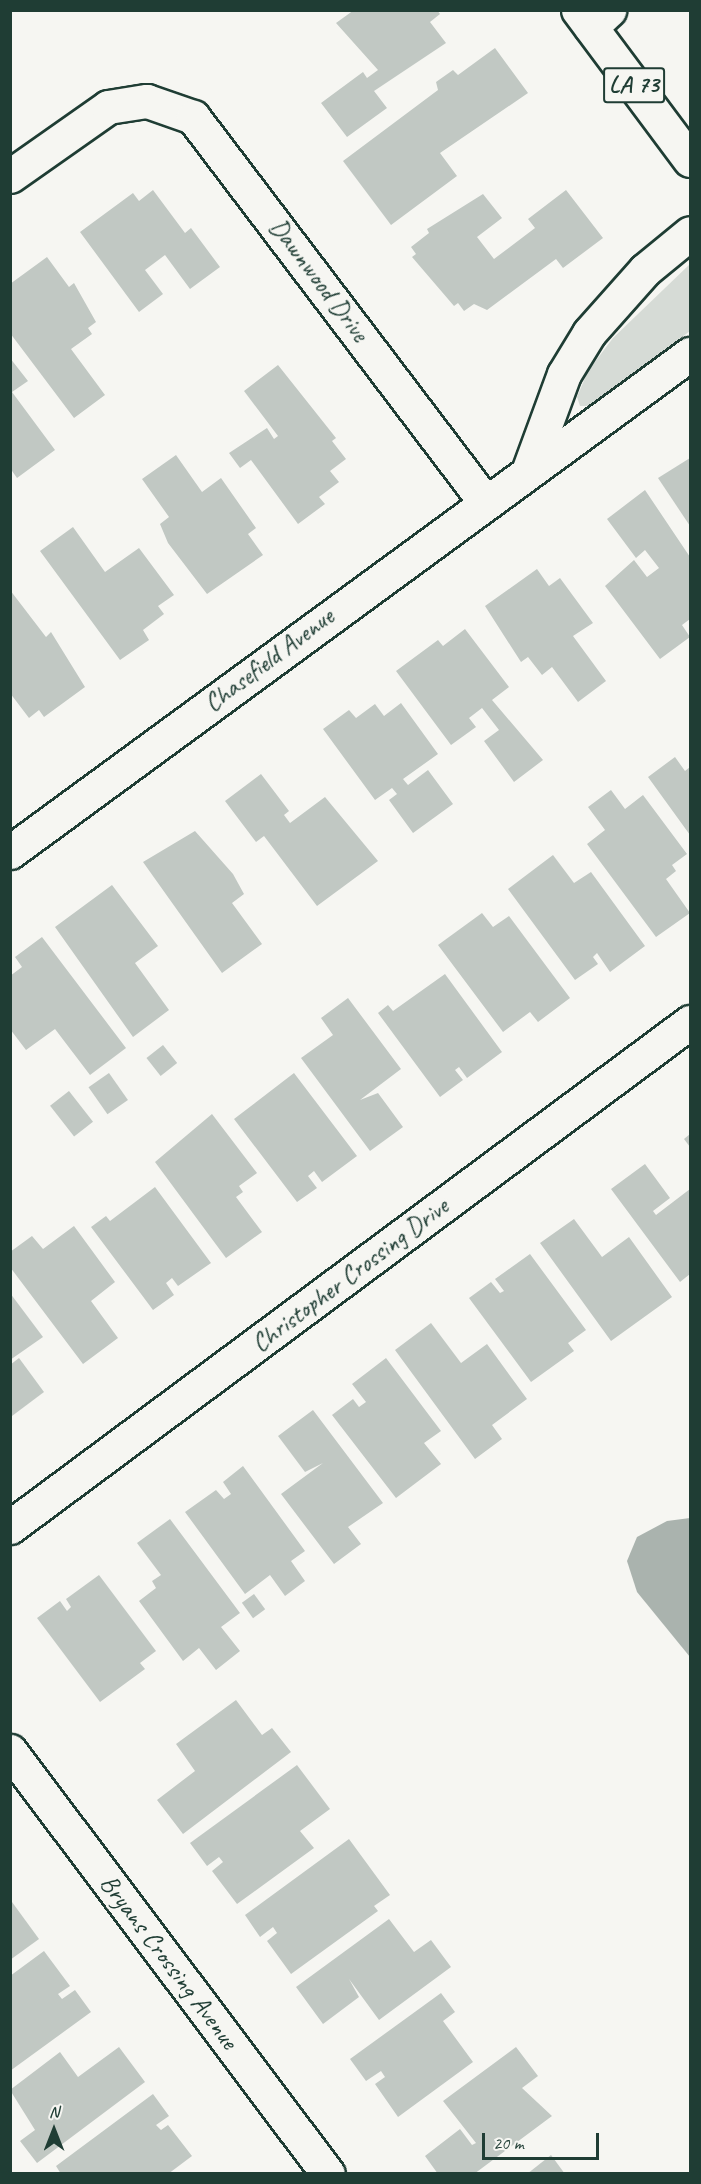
<!DOCTYPE html>
<style>
body{margin:0}
#map{position:relative;width:701px;height:2184px;overflow:hidden;background:#f6f6f2;font-family:Caveat,sans-serif}
div>[style]{position:absolute}
.green>*{inset:0;background:#d6dbd6}
.water>*{inset:0;background:#aab3ae}
.building>*{inset:0;background:#c1c8c3;transform-origin:0 0}
.roads{filter:drop-shadow(2px 0 #1f3d34) drop-shadow(-2px 0 #1f3d34) drop-shadow(0 2px #1f3d34) drop-shadow(0 -2px #1f3d34)}
.minor>*{height:33px;margin:-16.5px;padding:0 16.5px;transform-origin:16.5px;border-radius:16.5px;background:#f6f6f2}
.major>*{height:33px;margin:-16.5px;padding:0 16.5px;transform-origin:16.5px;border-radius:16.5px;background:#f6f6f2}
span{translate:-50% -50%;white-space:nowrap;text-align:center;line-height:1.15;-webkit-text-stroke:5px #f6f6f2;paint-order:stroke}
.shield-label span{padding:2px 4px;background:#f6f6f2;border:2px solid;border-radius:4px;-webkit-text-stroke-width:0}
.shield-label{font-size:24px;color:#1f3d34;font-weight:700}
.street-label{font-size:26px;color:#1f3d34}
.frame{position:absolute;inset:0;border:12px solid #1f3d34;pointer-events:none}
.north{position:absolute;left:24px;top:2100px;width:60px;height:60px;-webkit-text-stroke:4px #f6f6f2;paint-order:stroke;rotate:0deg;font-size:16px;font-weight:700;line-height:24px;text-align:center;color:#1f3d34}
.north::after{content:'';display:block;margin:auto;width:21px;height:27px;background:#1f3d34;clip-path:polygon(50% 0,100% 100%,50% 72%,0 100%)}
.scale{position:absolute;left:482px;top:2133px;width:117px;height:27px;box-sizing:border-box;border:3px solid #1f3d34;border-top:0;padding-left:8px;font-size:18px;line-height:21px;white-space:nowrap;color:#1f3d34;-webkit-text-stroke:4px #f6f6f2;paint-order:stroke}
</style>
<div id="map">
<div class="green">
<i style="clip-path:polygon(690px 264px,690px 331px,590px 406px,580px 406px,577px 397px,588px 371px,613px 338px)"></i>
</div>
<div class="water">
<i style="clip-path:polygon(690px 1518px,690px 1657px,637px 1592px,627px 1561px,637px 1537px,667px 1521px)"></i>
</div>
<div class="building">
<i style="clip-path:polygon(354px 10px,437px 10px,440px 14px,430px 22px,446px 43px,374px 91px,387px 108px,347px 137px,321px 103px,363px 72px,367px 78px,378px 70px,336px 23px)"></i>
<i style="clip-path:polygon(495px 48px,528px 93px,440px 153px,457px 176px,391px 225px,343px 161px,438px 90px,436px 82px,453px 70px,458px 75px)"></i>
<i style="clip-path:polygon(153px 190px,185px 233px,191px 228px,220px 267px,190px 289px,165px 255px,145px 270px,163px 294px,139px 312px,80px 232px,133px 193px,139px 201px)"></i>
<i style="clip-path:polygon(566px 190px,603px 238px,563px 268px,556px 259px,487px 310px,474px 304px,464px 311px,458px 303px,454px 306px,412px 257px,416px 254px,411px 247px,429px 233px,427px 229px,483px 194px,502px 218px,477px 237px,494px 259px,535px 228px,528px 219px)"></i>
<i style="clip-path:polygon(47px 257px,69px 287px,74px 283px,96px 322px,88px 328px,92px 334px,71px 349px,105px 395px,74px 418px,10px 333px,10px 284px)"></i>
<i style="clip-path:polygon(10px 358px,28px 381px,12px 392px,55px 450px,17px 478px,10px 468px)"></i>
<i style="clip-path:polygon(278px 365px,336px 438px,332px 441px,346px 459px,330px 471px,339px 482px,319px 497px,325px 504px,298px 524px,251px 460px,240px 468px,229px 453px,267px 428px,274px 439px,278px 436px,244px 391px)"></i>
<i style="clip-path:polygon(176px 455px,202px 492px,221px 478px,256px 528px,248px 534px,263px 555px,207px 594px,168px 543px,160px 524px,169px 517px,142px 479px)"></i>
<i style="clip-path:polygon(690px 458px,690px 526px,658px 478px)"></i>
<i style="clip-path:polygon(645px 490px,690px 557px,690px 619px,682px 625px,690px 637px,660px 659px,605px 586px,634px 560px,647px 577px,659px 568px,645px 550px,636px 558px,607px 519px)"></i>
<i style="clip-path:polygon(73px 527px,105px 572px,139px 548px,174px 595px,158px 606px,164px 614px,143px 630px,149px 640px,120px 660px,40px 551px)"></i>
<i style="clip-path:polygon(537px 569px,549px 586px,560px 578px,593px 623px,573px 636px,606px 681px,578px 702px,552px 667px,542px 675px,528px 657px,521px 662px,485px 606px)"></i>
<i style="clip-path:polygon(10px 590px,46px 637px,51px 632px,85px 687px,44px 717px,39px 710px,29px 718px,10px 693px)"></i>
<i style="clip-path:polygon(465px 629px,509px 687px,492px 700px,543px 760px,514px 782px,484px 741px,499px 730px,482px 708px,469px 718px,476px 727px,451px 745px,396px 671px,438px 640px,443px 646px)"></i>
<i style="clip-path:polygon(401px 703px,438px 754px,403px 779px,408px 785px,428px 770px,453px 804px,413px 833px,389px 800px,397px 794px,392px 788px,375px 800px,323px 729px,349px 710px,356px 718px,375px 704px,384px 716px)"></i>
<i style="clip-path:polygon(675px 757px,685px 771px,690px 767px,690px 835px,648px 777px)"></i>
<i style="clip-path:polygon(261px 774px,289px 811px,284px 815px,290px 823px,325px 797px,378px 861px,317px 906px,264px 836px,256px 842px,225px 801px)"></i>
<i style="clip-path:polygon(611px 790px,625px 809px,643px 795px,687px 854px,672px 865px,676px 871px,666px 879px,690px 913px,656px 937px,587px 844px,605px 830px,588px 807px)"></i>
<i style="clip-path:polygon(195px 831px,233px 874px,244px 894px,232px 903px,262px 944px,222px 973px,143px 862px)"></i>
<i style="clip-path:polygon(553px 855px,574px 883px,591px 872px,645px 946px,610px 972px,597px 953px,593px 957px,598px 964px,575px 980px,508px 889px)"></i>
<i style="clip-path:polygon(112px 885px,158px 946px,135px 963px,169px 1010px,133px 1037px,55px 927px)"></i>
<i style="clip-path:polygon(482px 913px,493px 927px,509px 916px,570px 998px,538px 1022px,530px 1012px,503px 1032px,438px 945px)"></i>
<i style="clip-path:polygon(42px 937px,126px 1048px,90px 1075px,55px 1029px,26px 1050px,10px 1029px,10px 976px,22px 967px,15px 957px)"></i>
<i style="clip-path:polygon(445px 974px,502px 1052px,467px 1078px,459px 1067px,455px 1070px,463px 1080px,440px 1097px,378px 1013px,388px 1005px,393px 1011px)"></i>
<i style="clip-path:polygon(348px 998px,401px 1069px,360px 1100px,378px 1093px,403px 1127px,370px 1151px,301px 1058px,333px 1035px,321px 1018px)"></i>
<i style="left:163px;top:1045px;width:23px;height:21px;rotate:52deg"></i>
<i style="left:109px;top:1073px;width:33px;height:25px;rotate:55deg"></i>
<i style="clip-path:polygon(294px 1073px,357px 1156px,322px 1182px,314px 1171px,308px 1176px,317px 1188px,297px 1202px,234px 1119px)"></i>
<i style="left:69px;top:1091px;width:39px;height:24px;rotate:52deg"></i>
<i style="clip-path:polygon(212px 1114px,257px 1173px,239px 1186px,243px 1192px,236px 1197px,262px 1232px,226px 1258px,155px 1162px)"></i>
<i style="clip-path:polygon(690px 1134px,690px 1147px,684px 1139px)"></i>
<i style="clip-path:polygon(645px 1164px,670px 1198px,653px 1211px,656px 1215px,690px 1189px,690px 1274px,680px 1282px,611px 1189px)"></i>
<i style="clip-path:polygon(155px 1187px,211px 1263px,178px 1286px,172px 1278px,166px 1283px,174px 1295px,153px 1310px,91px 1227px,106px 1216px,110px 1221px)"></i>
<i style="clip-path:polygon(574px 1219px,602px 1257px,629px 1237px,672px 1297px,611px 1341px,540px 1243px)"></i>
<i style="clip-path:polygon(74px 1226px,115px 1282px,91px 1301px,118px 1338px,83px 1364px,10px 1267px,10px 1252px,32px 1236px,43px 1249px)"></i>
<i style="clip-path:polygon(530px 1254px,586px 1330px,568px 1343px,574px 1351px,531px 1382px,469px 1298px,491px 1282px,500px 1293px,504px 1291px,495px 1279px)"></i>
<i style="clip-path:polygon(10px 1293px,43px 1337px,10px 1360px)"></i>
<i style="clip-path:polygon(431px 1323px,461px 1363px,487px 1344px,527px 1399px,492px 1425px,502px 1439px,475px 1459px,395px 1350px)"></i>
<i style="clip-path:polygon(19px 1358px,44px 1392px,12px 1416px,10px 1365px)"></i>
<i style="clip-path:polygon(386px 1358px,441px 1431px,424px 1443px,441px 1464px,396px 1498px,332px 1415px,353px 1399px,359px 1407px,366px 1402px,352px 1384px)"></i>
<i style="clip-path:polygon(313px 1410px,383px 1503px,348px 1527px,361px 1544px,334px 1564px,281px 1494px,323px 1463px,305px 1472px,278px 1436px)"></i>
<i style="clip-path:polygon(243px 1466px,305px 1551px,291px 1561px,305px 1581px,285px 1596px,270px 1575px,245px 1594px,185px 1512px,216px 1490px,224px 1499px,231px 1494px,223px 1482px)"></i>
<i style="clip-path:polygon(170px 1519px,240px 1613px,221px 1627px,240px 1651px,216px 1670px,199px 1648px,183px 1661px,139px 1601px,156px 1588px,152px 1581px,161px 1575px,137px 1543px)"></i>
<i style="clip-path:polygon(99px 1575px,156px 1651px,140px 1663px,145px 1669px,100px 1702px,37px 1618px,60px 1601px,67px 1611px,71px 1607px,66px 1599px)"></i>
<i style="left:254px;top:1594px;width:19px;height:15px;rotate:54deg"></i>
<i style="clip-path:polygon(236px 1700px,262px 1735px,272px 1728px,291px 1752px,183px 1834px,157px 1800px,195px 1771px,176px 1744px)"></i>
<i style="clip-path:polygon(297px 1765px,330px 1809px,300px 1831px,314px 1848px,237px 1904px,212px 1871px,223px 1862px,219px 1857px,207px 1866px,190px 1843px)"></i>
<i style="clip-path:polygon(349px 1839px,390px 1895px,374px 1906px,378px 1911px,291px 1974px,267px 1941px,277px 1933px,273px 1927px,260px 1937px,245px 1915px)"></i>
<i style="clip-path:polygon(12px 1902px,39px 1939px,10px 1960px,10px 1904px)"></i>
<i style="clip-path:polygon(389px 1919px,414px 1952px,431px 1940px,451px 1967px,379px 2020px,349px 1979px,359px 1997px,323px 2024px,296px 1987px)"></i>
<i style="clip-path:polygon(44px 1951px,70px 1986px,58px 1994px,62px 1999px,75px 1990px,91px 2012px,10px 2071px,10px 1976px)"></i>
<i style="clip-path:polygon(441px 1993px,455px 2012px,443px 2021px,473px 2062px,398px 2117px,375px 2084px,385px 2077px,381px 2071px,366px 2081px,350px 2059px)"></i>
<i style="clip-path:polygon(119px 2047px,145px 2082px,37px 2163px,20px 2141px,35px 2130px,10px 2090px,60px 2052px,78px 2077px)"></i>
<i style="clip-path:polygon(516px 2047px,538px 2076px,522px 2088px,552px 2116px,474px 2174px,438px 2174px,425px 2156px,460px 2129px,472px 2145px,476px 2143px,443px 2101px)"></i>
<i style="clip-path:polygon(153px 2094px,169px 2116px,156px 2125px,161px 2130px,168px 2125px,192px 2156px,168px 2174px,61px 2174px,56px 2166px)"></i>
<i style="clip-path:polygon(551px 2155px,565px 2174px,527px 2174px)"></i>
</div>
<div class="roads">
<div class="minor">
<i style="left:591px;top:27px;width:25px;rotate:-43deg"></i>
<i style="left:10px;top:176px;width:120px;rotate:-35.1deg"></i>
<i style="left:108px;top:107px;width:39px;rotate:-9deg"></i>
<i style="left:147px;top:101px;width:49px;rotate:19.2deg"></i>
<i style="left:193px;top:117px;width:481px;rotate:52.8deg"></i>
<i style="left:529px;top:469px;width:101px;rotate:-69.8deg"></i>
<i style="left:564px;top:374px;width:48px;rotate:-58.6deg"></i>
<i style="left:589px;top:333px;width:84px;rotate:-48.4deg"></i>
<i style="left:645px;top:270px;width:58px;rotate:-39.4deg"></i>
<i style="left:10px;top:852px;width:843px;rotate:-36.22deg"></i>
<i style="left:10px;top:1527px;width:847px;rotate:-36.6deg"></i>
<i style="left:10px;top:1751px;width:529px;rotate:53.07deg"></i>
</div>
<div class="major">
<i style="left:578px;top:10px;width:187px;rotate:53.3deg"></i>
</div>
</div>
<div class="shield-label">
<span style="left:634px;top:85px">LA 73</span>
</div>
<div class="street-label">
<span style="left:319px;top:280px;rotate:53deg">Dawnwood Drive</span>
<span style="left:269px;top:660px;rotate:-37deg">Chasefield Avenue</span>
<span style="left:350px;top:1275px;rotate:-37deg">Christopher Crossing Drive</span>
<span style="left:169px;top:1962px;rotate:53deg">Bryans Crossing Avenue</span>
</div>
<div class="frame"></div>
<div class="north">N</div>
<div class="scale">20 m</div>
</div>
